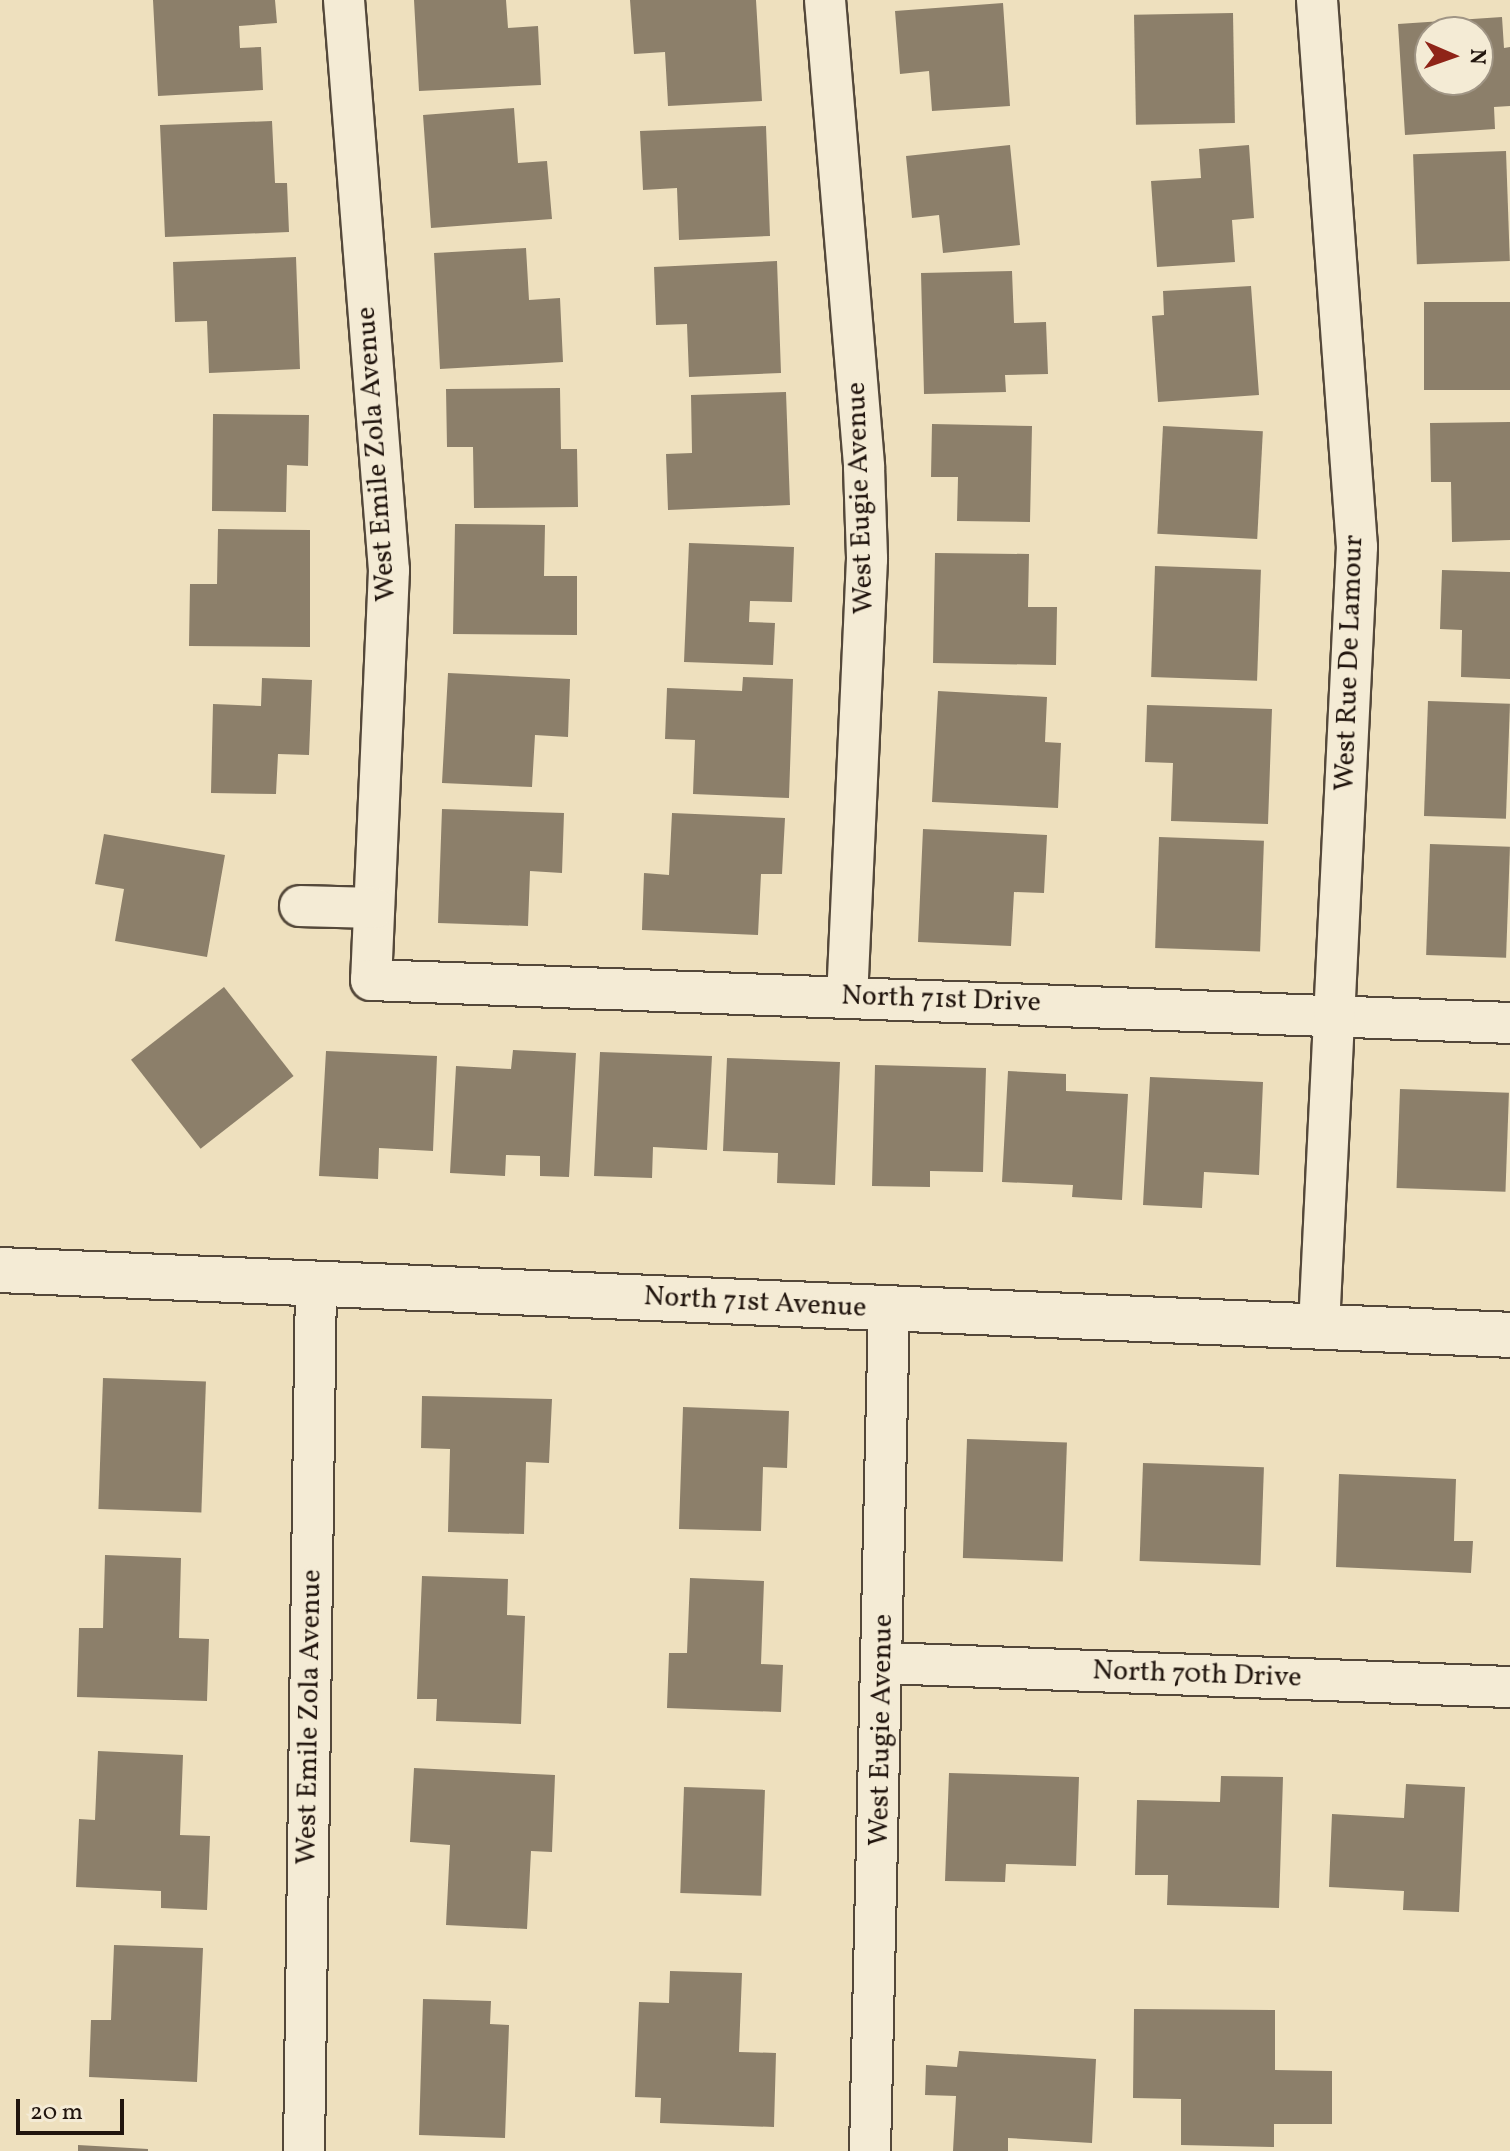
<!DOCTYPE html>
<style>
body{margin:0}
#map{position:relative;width:1510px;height:2151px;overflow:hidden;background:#eee0be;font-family:Vollkorn,serif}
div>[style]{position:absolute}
.building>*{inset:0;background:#8c7f6a;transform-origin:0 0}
.roads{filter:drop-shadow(2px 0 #54483a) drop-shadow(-2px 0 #54483a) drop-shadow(0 2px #54483a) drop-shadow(0 -2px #54483a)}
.street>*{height:40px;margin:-20px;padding:0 20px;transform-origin:20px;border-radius:20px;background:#f4ebd5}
.secondary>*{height:44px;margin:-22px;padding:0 22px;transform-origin:22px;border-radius:22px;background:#f4ebd5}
span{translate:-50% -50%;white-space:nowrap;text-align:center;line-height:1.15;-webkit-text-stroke:6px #f4ebd5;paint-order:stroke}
.street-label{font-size:28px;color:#21150e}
.north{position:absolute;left:1414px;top:16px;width:80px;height:80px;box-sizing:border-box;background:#f4ebd5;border:2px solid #a09585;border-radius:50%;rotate:92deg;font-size:22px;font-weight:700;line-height:32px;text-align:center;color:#21150e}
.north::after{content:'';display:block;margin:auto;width:28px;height:36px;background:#8f2418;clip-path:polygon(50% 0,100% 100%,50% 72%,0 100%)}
.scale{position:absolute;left:16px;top:2099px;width:108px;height:36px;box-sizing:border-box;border:4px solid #21150e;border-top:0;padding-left:10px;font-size:24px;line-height:28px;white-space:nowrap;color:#21150e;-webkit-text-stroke:6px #f4ebd5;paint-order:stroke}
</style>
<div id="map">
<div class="building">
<i style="clip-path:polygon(153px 0,275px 0,277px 23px,239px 26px,240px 48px,261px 47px,263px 90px,158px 96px)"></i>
<i style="clip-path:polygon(414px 0,506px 0,508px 28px,538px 26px,541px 85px,419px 91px)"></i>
<i style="clip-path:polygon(630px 0,756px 0,762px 101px,668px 106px,665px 52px,634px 54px)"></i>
<i style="clip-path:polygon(1003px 3px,1010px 106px,932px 111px,929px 71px,900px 74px,895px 11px)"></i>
<i style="left:1233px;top:13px;width:110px;height:99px;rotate:89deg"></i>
<i style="clip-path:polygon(evenodd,1502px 17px,1504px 48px,1510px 47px,1510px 106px,1494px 107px,1495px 129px,1405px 135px,1398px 24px,1502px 17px,1430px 32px,1478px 32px,1478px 80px,1430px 80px,1430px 32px)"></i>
<i style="clip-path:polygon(514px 108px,518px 163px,547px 161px,552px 219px,431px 228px,423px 115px)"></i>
<i style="clip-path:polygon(272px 121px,275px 183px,287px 183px,289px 232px,165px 237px,160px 125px)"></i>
<i style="clip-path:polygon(766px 126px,770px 236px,679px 240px,677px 188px,643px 190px,640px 131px)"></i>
<i style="clip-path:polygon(1010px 145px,1020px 245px,943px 253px,939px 215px,912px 218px,906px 156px)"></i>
<i style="clip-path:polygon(1249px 145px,1254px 218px,1232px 220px,1235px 262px,1157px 267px,1151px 181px,1201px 178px,1199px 149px)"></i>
<i style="left:1506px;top:151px;width:110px;height:93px;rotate:88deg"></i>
<i style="clip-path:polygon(526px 248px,529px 300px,560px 298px,563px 362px,440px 369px,434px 253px)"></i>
<i style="clip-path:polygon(296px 257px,300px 369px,209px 373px,207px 321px,175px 322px,173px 262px)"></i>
<i style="clip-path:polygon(777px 261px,781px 373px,689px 377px,687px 324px,656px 325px,654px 267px)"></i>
<i style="clip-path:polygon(1012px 271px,1014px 323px,1046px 322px,1048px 374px,1005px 375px,1006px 392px,924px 394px,921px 273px)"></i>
<i style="clip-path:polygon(1251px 286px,1259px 395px,1158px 402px,1152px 316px,1164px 315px,1163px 291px)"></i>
<i style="left:1510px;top:302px;width:88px;height:86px;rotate:90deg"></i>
<i style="clip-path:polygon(560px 388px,561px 449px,577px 449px,578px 507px,474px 508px,473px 447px,447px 447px,446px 389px)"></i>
<i style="clip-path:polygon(786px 392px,790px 505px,668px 510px,666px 454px,692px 453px,691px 395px)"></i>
<i style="clip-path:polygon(213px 414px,309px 415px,308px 466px,287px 465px,286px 512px,212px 511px)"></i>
<i style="clip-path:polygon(1510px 422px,1510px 540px,1452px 542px,1451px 482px,1431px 482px,1430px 423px)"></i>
<i style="clip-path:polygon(932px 424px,1032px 426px,1030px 522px,957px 521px,958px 477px,931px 477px)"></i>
<i style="left:1163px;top:426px;width:100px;height:108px;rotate:3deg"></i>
<i style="clip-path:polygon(455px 524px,545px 525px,544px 576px,577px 576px,577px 635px,453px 634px)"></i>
<i style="clip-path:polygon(218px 529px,310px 530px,310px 647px,189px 646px,190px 584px,217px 584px)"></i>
<i style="clip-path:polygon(689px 543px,794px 547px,792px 602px,750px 601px,749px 622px,775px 623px,773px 665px,684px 662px)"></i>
<i style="clip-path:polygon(935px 553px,1029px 554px,1028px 607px,1057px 607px,1056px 665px,933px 663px)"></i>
<i style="left:1155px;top:566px;width:106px;height:111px;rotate:2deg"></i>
<i style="clip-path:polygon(1442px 570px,1510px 572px,1510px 679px,1461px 677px,1462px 630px,1440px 629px)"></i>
<i style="clip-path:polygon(448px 673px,570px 679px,568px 737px,535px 735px,532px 787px,442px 783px)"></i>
<i style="clip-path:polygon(743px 677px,793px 679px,789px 798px,693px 794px,695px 740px,665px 739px,667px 688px,742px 691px)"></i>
<i style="clip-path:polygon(262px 678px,312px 680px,309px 755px,278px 754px,276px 794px,211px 793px,213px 704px,261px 706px)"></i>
<i style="clip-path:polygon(938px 691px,1047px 697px,1045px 742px,1061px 743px,1058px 808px,932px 802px)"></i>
<i style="left:1428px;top:701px;width:82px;height:115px;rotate:2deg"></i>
<i style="clip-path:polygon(1147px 705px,1272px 709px,1268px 824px,1171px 821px,1173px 763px,1145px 762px)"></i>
<i style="clip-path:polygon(442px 809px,564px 813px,562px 873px,530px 871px,528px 926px,438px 923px)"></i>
<i style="clip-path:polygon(672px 813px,785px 818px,782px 874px,761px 874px,758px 935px,642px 930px,644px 873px,669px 875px)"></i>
<i style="clip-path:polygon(923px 829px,1047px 835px,1044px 893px,1014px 892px,1011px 946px,918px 942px)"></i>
<i style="clip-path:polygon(104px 834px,225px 855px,207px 957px,115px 941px,124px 889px,95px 884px)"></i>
<i style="left:1159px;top:837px;width:105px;height:111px;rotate:2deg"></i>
<i style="left:1430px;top:844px;width:80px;height:111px;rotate:2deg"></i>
<i style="left:224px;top:987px;width:113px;height:118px;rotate:52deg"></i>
<i style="clip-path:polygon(513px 1050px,576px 1053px,569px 1177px,540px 1176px,540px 1156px,506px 1155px,505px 1176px,450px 1173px,456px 1066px,511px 1069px)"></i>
<i style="clip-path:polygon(326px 1051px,437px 1056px,433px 1151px,379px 1148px,378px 1179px,319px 1176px)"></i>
<i style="clip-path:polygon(600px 1052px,712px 1056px,707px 1150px,653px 1147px,652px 1178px,594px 1176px)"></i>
<i style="clip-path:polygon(727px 1058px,840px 1062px,835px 1185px,777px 1183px,778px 1153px,723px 1151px)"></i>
<i style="clip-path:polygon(875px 1065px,986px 1068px,983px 1172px,930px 1171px,930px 1187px,872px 1186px)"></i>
<i style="clip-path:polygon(1008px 1071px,1066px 1074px,1066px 1091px,1128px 1094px,1122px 1200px,1072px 1197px,1073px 1185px,1002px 1182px)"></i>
<i style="clip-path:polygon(1150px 1077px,1263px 1082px,1259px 1175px,1204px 1172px,1202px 1208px,1143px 1205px)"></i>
<i style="left:1400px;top:1089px;width:109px;height:99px;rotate:2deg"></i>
<i style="left:103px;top:1378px;width:103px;height:131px;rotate:2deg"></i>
<i style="clip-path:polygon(422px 1396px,552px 1399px,549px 1463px,526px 1462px,524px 1534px,448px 1532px,450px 1449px,421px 1448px)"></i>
<i style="clip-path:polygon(683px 1407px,789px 1411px,787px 1468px,763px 1467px,761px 1531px,679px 1529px)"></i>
<i style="left:967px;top:1439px;width:100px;height:119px;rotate:2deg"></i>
<i style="left:1143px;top:1463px;width:121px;height:98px;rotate:2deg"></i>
<i style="clip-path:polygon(1339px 1474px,1456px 1479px,1454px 1541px,1473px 1541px,1471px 1573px,1336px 1567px)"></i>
<i style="clip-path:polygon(105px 1555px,181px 1558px,179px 1638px,209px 1639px,207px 1701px,77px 1697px,79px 1628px,103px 1628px)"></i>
<i style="clip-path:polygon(422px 1576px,508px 1579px,507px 1615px,525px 1616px,521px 1724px,436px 1721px,437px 1699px,417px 1699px)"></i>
<i style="clip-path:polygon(690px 1578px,764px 1581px,761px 1664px,783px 1665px,781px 1712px,667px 1708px,669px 1653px,687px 1653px)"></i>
<i style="clip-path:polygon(98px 1751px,183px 1755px,180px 1835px,210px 1836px,207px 1910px,161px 1908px,161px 1891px,76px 1887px,79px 1819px,95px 1820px)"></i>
<i style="clip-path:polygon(414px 1768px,555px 1775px,552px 1852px,531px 1851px,527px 1929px,446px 1925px,450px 1845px,410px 1842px)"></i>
<i style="clip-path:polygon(949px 1773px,1079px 1777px,1076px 1866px,1006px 1864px,1005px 1882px,945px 1881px)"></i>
<i style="clip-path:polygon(1221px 1776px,1283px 1777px,1279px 1908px,1167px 1905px,1168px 1875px,1135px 1875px,1137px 1800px,1220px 1802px)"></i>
<i style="clip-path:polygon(1406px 1784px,1465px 1787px,1459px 1912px,1403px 1910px,1404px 1891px,1329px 1887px,1332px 1814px,1404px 1818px)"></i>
<i style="left:684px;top:1787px;width:81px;height:106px;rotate:2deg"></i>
<i style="clip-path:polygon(114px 1945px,203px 1948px,197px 2082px,89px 2077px,91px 2020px,111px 2020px)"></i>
<i style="clip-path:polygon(670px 1971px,742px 1973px,739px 2052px,776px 2053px,774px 2127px,660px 2123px,661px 2098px,635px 2097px,639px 2002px,669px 2003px)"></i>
<i style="clip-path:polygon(423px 1999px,491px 2001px,490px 2024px,509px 2025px,505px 2138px,419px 2135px)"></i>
<i style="clip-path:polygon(1134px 2009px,1275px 2010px,1275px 2070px,1332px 2071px,1332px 2124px,1274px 2124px,1274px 2147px,1181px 2145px,1181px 2099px,1133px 2098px)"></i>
<i style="clip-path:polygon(959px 2051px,1096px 2059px,1092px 2143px,1008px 2138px,1008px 2151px,953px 2151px,956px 2096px,925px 2095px,926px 2065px,957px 2067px)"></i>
<i style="clip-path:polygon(78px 2145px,148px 2149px,148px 2151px,78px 2151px)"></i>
</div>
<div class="roads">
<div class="street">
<i style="left:344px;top:0;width:572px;rotate:85.49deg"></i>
<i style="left:389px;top:570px;width:410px;rotate:92.5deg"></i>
<i style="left:371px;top:980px;width:1140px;rotate:2.16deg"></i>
<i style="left:825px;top:0;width:469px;rotate:85.2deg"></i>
<i style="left:864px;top:467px;width:92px;rotate:88.1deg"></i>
<i style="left:867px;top:559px;width:438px;rotate:92.6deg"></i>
<i style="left:1317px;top:0;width:548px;rotate:85.82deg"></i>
<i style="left:1357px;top:547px;width:781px;rotate:92.79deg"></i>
<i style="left:300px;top:906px;width:74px;rotate:1.5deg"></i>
<i style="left:884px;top:1663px;width:626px;rotate:2.2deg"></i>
<i style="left:304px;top:2151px;width:867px;rotate:-89.21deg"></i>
<i style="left:870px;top:2151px;width:842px;rotate:-88.71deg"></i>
</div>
<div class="secondary">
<i style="left:0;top:1270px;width:1511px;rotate:2.46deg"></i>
</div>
</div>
<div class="street-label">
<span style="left:377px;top:454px;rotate:-94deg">West Emile Zola Avenue</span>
<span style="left:861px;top:498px;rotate:-92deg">West Eugie Avenue</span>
<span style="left:1350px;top:663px;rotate:-88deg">West Rue De Lamour</span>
<span style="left:941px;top:1000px;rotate:2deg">North 71st Drive</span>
<span style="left:755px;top:1303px;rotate:3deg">North 71st Avenue</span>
<span style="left:1197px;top:1675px;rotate:2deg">North 70th Drive</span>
<span style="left:310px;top:1717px;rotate:-89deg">West Emile Zola Avenue</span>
<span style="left:882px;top:1730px;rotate:-89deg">West Eugie Avenue</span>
</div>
<div class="north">N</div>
<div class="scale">20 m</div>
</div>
